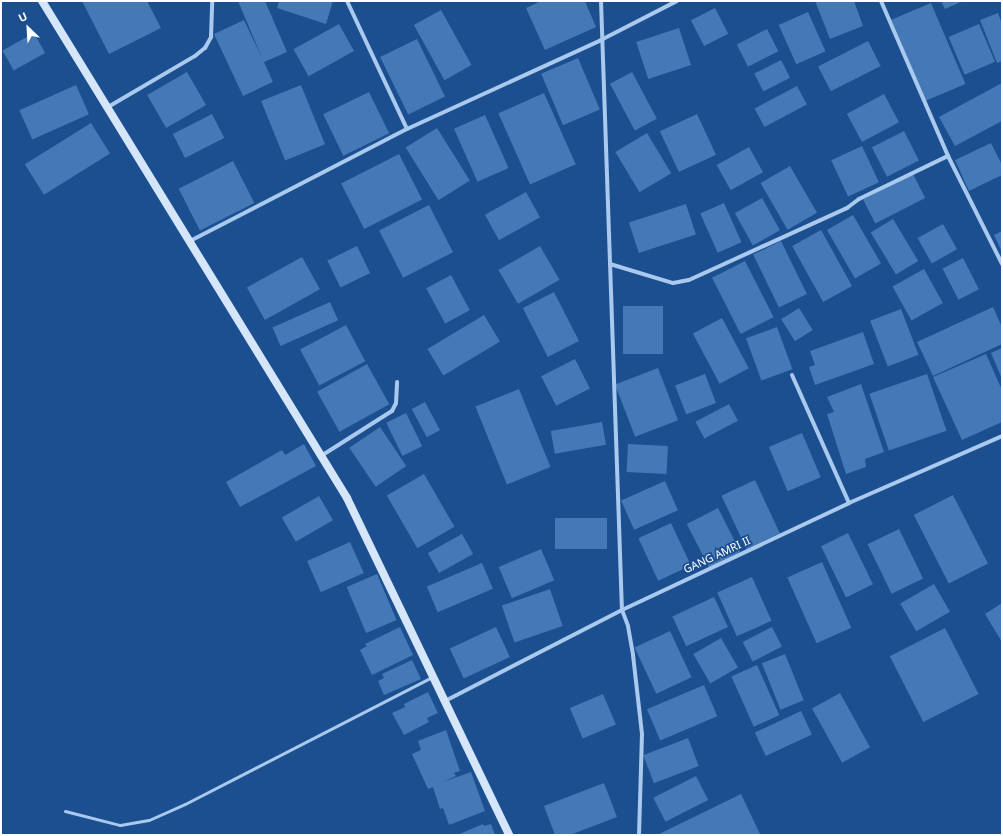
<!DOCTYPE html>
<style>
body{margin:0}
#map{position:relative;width:1003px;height:836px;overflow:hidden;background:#1b4f8f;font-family:"Noto Sans",sans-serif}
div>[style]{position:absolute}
.building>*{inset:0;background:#4478b7;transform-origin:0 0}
.service>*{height:3px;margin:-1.5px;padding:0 1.5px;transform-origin:1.5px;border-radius:1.5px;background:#a9c9ee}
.minor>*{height:4px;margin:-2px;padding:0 2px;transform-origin:2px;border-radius:2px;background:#a9c9ee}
.secondary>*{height:8px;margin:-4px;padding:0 4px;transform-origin:4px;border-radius:4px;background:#d6e6fa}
span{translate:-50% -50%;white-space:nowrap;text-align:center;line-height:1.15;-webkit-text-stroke:3.5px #1b4f8f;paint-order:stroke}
.street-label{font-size:11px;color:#fff}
.frame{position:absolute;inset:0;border:2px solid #fff;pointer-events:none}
.north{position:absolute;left:8px;top:8px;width:40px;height:40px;-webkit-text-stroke:3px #1b4f8f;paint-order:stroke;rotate:335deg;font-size:11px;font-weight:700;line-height:16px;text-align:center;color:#fff}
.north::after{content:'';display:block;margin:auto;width:14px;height:18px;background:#fff;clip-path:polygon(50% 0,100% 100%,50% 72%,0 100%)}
</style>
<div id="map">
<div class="building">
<i style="clip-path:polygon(82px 1px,147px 1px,161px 28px,109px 54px)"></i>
<i style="clip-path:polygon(238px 1px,265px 1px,287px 52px,264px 62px,273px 82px,243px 96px,214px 34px,244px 20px,263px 60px)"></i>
<i style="clip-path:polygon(279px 1px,333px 1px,326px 24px,277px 8px)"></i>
<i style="clip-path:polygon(541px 1px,585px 1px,596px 27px,545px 50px,526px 8px)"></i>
<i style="clip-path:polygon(815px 1px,854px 1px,863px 26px,830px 39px)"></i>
<i style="clip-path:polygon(941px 1px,963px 1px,945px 9px)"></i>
<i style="left:931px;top:3px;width:88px;height:43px;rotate:67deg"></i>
<i style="left:715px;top:8px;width:29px;height:27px;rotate:63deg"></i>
<i style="left:441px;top:10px;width:63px;height:31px;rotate:61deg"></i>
<i style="left:808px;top:12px;width:43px;height:32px;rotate:66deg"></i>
<i style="clip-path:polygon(998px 13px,1002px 24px,1002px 61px,997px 63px,980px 20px)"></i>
<i style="left:339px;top:24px;width:31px;height:52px;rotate:61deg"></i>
<i style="left:979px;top:24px;width:41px;height:33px;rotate:67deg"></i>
<i style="left:679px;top:28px;width:39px;height:45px;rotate:72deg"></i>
<i style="left:767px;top:29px;width:25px;height:34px;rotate:63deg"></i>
<i style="left:34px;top:33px;width:23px;height:36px;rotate:61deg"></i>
<i style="left:417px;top:39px;width:64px;height:41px;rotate:64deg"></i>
<i style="left:868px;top:41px;width:28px;height:56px;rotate:63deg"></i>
<i style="left:578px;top:58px;width:56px;height:40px;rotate:67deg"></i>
<i style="left:781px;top:60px;width:20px;height:30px;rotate:63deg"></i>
<i style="left:187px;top:72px;width:38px;height:46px;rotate:60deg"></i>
<i style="left:632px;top:72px;width:53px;height:25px;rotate:62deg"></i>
<i style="clip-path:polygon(1002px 83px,1002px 121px,955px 146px,939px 117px)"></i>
<i style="left:76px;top:85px;width:32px;height:62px;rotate:66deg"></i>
<i style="left:301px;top:85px;width:64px;height:43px;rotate:68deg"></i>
<i style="left:797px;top:86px;width:21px;height:48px;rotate:62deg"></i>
<i style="left:369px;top:92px;width:46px;height:51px;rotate:64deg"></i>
<i style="left:544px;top:93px;width:78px;height:50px;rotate:66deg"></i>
<i style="left:884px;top:94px;width:32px;height:42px;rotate:62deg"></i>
<i style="left:212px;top:114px;width:27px;height:44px;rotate:63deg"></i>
<i style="left:697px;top:114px;width:45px;height:41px;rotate:65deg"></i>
<i style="left:485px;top:115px;width:58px;height:34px;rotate:66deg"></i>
<i style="left:91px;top:123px;width:36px;height:78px;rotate:58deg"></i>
<i style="left:437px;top:128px;width:62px;height:37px;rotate:58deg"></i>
<i style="left:904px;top:131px;width:33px;height:36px;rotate:63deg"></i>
<i style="left:647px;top:133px;width:47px;height:37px;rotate:59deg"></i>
<i style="clip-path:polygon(991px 143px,1002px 165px,1002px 175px,969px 191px,955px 160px)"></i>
<i style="left:862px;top:146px;width:40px;height:34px;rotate:65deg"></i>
<i style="left:749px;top:147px;width:29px;height:37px;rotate:61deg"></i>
<i style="left:399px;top:154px;width:51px;height:65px;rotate:63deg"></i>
<i style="left:233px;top:161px;width:47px;height:61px;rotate:63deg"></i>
<i style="left:790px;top:166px;width:54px;height:34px;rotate:60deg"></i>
<i style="left:913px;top:174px;width:27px;height:56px;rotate:63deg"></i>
<i style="left:526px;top:192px;width:29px;height:47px;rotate:61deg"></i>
<i style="left:762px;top:198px;width:37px;height:31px;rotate:61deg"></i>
<i style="left:724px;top:203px;width:43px;height:26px;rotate:66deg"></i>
<i style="left:686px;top:204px;width:32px;height:60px;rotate:72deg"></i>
<i style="left:429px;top:205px;width:53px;height:56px;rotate:63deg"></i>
<i style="left:853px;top:215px;width:56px;height:30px;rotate:60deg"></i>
<i style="left:893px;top:219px;width:49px;height:26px;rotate:59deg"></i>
<i style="left:943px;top:224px;width:29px;height:29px;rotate:61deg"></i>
<i style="left:821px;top:230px;width:64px;height:33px;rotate:61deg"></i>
<i style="clip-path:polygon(1002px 231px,1002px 252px,994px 235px)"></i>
<i style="left:781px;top:241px;width:59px;height:31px;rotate:64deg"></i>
<i style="left:357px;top:246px;width:30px;height:33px;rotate:64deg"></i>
<i style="left:540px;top:246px;width:39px;height:48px;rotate:60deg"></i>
<i style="left:302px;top:257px;width:37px;height:63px;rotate:61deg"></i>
<i style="left:963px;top:258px;width:35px;height:23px;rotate:63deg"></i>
<i style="left:745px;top:261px;width:63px;height:37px;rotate:63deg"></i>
<i style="left:924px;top:269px;width:39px;height:36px;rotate:61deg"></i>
<i style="left:451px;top:275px;width:40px;height:28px;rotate:62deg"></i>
<i style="left:554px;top:292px;width:55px;height:35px;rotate:63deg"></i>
<i style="left:330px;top:302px;width:20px;height:63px;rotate:66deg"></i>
<i style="left:663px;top:306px;width:48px;height:40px;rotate:90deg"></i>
<i style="clip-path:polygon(993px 307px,1002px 327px,1002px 344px,933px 376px,917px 342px)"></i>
<i style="left:799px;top:308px;width:26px;height:21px;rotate:58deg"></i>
<i style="left:901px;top:309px;width:49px;height:33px;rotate:69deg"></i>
<i style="left:484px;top:315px;width:31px;height:66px;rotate:59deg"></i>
<i style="left:722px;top:318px;width:57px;height:33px;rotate:62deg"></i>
<i style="left:346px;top:325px;width:41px;height:52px;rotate:62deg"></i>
<i style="left:777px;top:327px;width:45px;height:33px;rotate:70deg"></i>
<i style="clip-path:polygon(863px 332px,874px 364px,815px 385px,809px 367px,815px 365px,810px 351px)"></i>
<i style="clip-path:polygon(1002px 348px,1002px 379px,991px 353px)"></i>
<i style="clip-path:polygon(986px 354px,1002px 390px,1002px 422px,962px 440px,933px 377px)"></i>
<i style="left:575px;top:359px;width:33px;height:38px;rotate:63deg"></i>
<i style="left:367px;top:364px;width:46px;height:57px;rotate:61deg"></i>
<i style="left:658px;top:368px;width:56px;height:46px;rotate:69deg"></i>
<i style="left:705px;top:374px;width:31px;height:32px;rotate:69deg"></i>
<i style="left:927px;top:374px;width:60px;height:61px;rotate:71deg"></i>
<i style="clip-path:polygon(861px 384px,884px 452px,865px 459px,866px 467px,846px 474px,827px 414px,834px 412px,827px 397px)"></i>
<i style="left:519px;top:389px;width:84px;height:47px;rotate:68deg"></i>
<i style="left:425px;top:402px;width:32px;height:15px;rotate:62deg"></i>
<i style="left:729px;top:404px;width:19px;height:38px;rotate:62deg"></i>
<i style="left:406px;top:413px;width:37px;height:22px;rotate:64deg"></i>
<i style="left:602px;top:422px;width:23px;height:52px;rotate:80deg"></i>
<i style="left:380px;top:427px;width:47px;height:37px;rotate:56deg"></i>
<i style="left:802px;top:433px;width:48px;height:36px;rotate:67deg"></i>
<i style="clip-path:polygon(304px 444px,316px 466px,240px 507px,226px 482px,282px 450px,285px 455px)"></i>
<i style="left:628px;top:444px;width:40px;height:28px;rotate:3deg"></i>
<i style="left:424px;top:474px;width:61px;height:43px;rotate:60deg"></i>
<i style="left:755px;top:480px;width:59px;height:37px;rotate:65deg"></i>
<i style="left:665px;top:481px;width:32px;height:48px;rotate:66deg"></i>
<i style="left:953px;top:495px;width:77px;height:44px;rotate:63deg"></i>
<i style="left:319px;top:496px;width:28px;height:43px;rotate:60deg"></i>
<i style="left:718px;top:508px;width:49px;height:35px;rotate:63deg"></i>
<i style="left:555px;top:518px;width:52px;height:31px"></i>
<i style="left:671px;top:523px;width:47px;height:36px;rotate:65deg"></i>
<i style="left:899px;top:529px;width:55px;height:35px;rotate:64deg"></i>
<i style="left:848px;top:533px;width:57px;height:30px;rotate:64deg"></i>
<i style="left:462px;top:534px;width:23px;height:39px;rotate:61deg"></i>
<i style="left:350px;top:542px;width:34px;height:47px;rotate:66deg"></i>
<i style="left:541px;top:549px;width:34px;height:46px;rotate:67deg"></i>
<i style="left:822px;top:562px;width:72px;height:38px;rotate:66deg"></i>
<i style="left:482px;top:563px;width:28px;height:60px;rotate:67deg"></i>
<i style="left:377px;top:574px;width:50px;height:33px;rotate:67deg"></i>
<i style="left:752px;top:577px;width:48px;height:38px;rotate:66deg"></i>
<i style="left:934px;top:584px;width:32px;height:39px;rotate:60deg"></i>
<i style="left:550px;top:589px;width:39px;height:51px;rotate:71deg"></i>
<i style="left:714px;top:597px;width:33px;height:46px;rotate:65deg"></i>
<i style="clip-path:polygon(1002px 603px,1002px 642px,985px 614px)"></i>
<i style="clip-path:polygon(400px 627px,413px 655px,372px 675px,360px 650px,367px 646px,365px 644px)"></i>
<i style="left:496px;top:627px;width:33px;height:51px;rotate:65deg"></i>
<i style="left:772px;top:627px;width:22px;height:33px;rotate:63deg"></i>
<i style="left:945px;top:628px;width:74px;height:62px;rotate:63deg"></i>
<i style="left:670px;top:631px;width:51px;height:39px;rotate:65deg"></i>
<i style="left:721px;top:638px;width:34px;height:32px;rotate:60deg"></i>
<i style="left:785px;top:654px;width:50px;height:25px;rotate:68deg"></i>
<i style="clip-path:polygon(412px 660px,421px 679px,384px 695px,378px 681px,384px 678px,382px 674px)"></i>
<i style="left:757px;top:665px;width:55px;height:28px;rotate:66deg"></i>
<i style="left:704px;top:685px;width:34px;height:62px;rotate:67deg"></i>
<i style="clip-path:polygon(428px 692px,438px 713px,427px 718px,429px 722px,404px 735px,392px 713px,405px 707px,404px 704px)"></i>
<i style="left:840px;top:693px;width:62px;height:32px;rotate:61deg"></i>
<i style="left:603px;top:694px;width:33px;height:36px;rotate:67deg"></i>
<i style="left:801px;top:711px;width:26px;height:51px;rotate:65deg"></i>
<i style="clip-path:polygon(446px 730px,460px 771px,454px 773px,456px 776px,443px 782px,471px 772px,485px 811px,449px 825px,443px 808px,440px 809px,433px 787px,428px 789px,412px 754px,421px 750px,418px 741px)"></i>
<i style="left:688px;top:738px;width:30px;height:48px;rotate:69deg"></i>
<i style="left:696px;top:776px;width:27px;height:48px;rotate:63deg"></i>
<i style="clip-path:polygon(604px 783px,617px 817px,570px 835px,555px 835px,544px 806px)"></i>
<i style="clip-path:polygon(741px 794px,760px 834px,657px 835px)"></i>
<i style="clip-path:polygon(483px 824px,484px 826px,491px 824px,495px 835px,457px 835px)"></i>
</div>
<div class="service">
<i style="left:65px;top:811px;width:57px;rotate:14.3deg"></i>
<i style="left:120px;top:825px;width:29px;rotate:-10deg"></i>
<i style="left:149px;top:820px;width:39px;rotate:-24deg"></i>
<i style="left:185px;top:804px;width:278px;rotate:-27.2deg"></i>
</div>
<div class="minor">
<i style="left:347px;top:1px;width:141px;rotate:64.9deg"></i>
<i style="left:601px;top:1px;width:609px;rotate:88.03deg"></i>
<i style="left:622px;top:610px;width:17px;rotate:69deg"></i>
<i style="left:628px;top:626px;width:29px;rotate:80deg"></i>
<i style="left:633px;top:655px;width:80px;rotate:83.5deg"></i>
<i style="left:642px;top:734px;width:101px;rotate:91.7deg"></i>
<i style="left:881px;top:1px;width:169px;rotate:66.6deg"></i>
<i style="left:948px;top:156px;width:121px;rotate:63.4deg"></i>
<i style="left:108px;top:107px;width:101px;rotate:-30.4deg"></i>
<i style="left:195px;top:56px;width:13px;rotate:-39deg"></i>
<i style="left:205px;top:48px;width:13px;rotate:-61deg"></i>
<i style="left:211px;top:37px;width:36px;rotate:-88deg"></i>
<i style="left:190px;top:241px;width:244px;rotate:-27.3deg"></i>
<i style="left:407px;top:129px;width:213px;rotate:-24.6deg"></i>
<i style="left:601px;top:40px;width:85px;rotate:-27.2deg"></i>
<i style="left:610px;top:264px;width:66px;rotate:16.8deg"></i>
<i style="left:673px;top:283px;width:16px;rotate:-11deg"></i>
<i style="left:689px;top:280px;width:174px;rotate:-24.5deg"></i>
<i style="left:847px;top:208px;width:15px;rotate:-37deg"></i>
<i style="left:859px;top:199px;width:99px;rotate:-25.8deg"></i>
<i style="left:792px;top:375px;width:140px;rotate:66deg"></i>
<i style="left:321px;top:456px;width:84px;rotate:-32.4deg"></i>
<i style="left:392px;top:411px;width:9px;rotate:-63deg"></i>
<i style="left:396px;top:403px;width:21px;rotate:-87deg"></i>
<i style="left:445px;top:701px;width:199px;rotate:-27.2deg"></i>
<i style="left:622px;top:610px;width:251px;rotate:-25.2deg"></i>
<i style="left:849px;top:503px;width:167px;rotate:-23.6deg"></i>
</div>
<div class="secondary">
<i style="left:42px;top:1px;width:583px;rotate:58.46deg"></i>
<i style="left:347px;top:498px;width:374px;rotate:64.3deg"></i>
</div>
<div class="street-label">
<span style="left:717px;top:555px;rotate:-25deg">GANG AMRI II</span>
</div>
<div class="frame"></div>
<div class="north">U</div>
</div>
